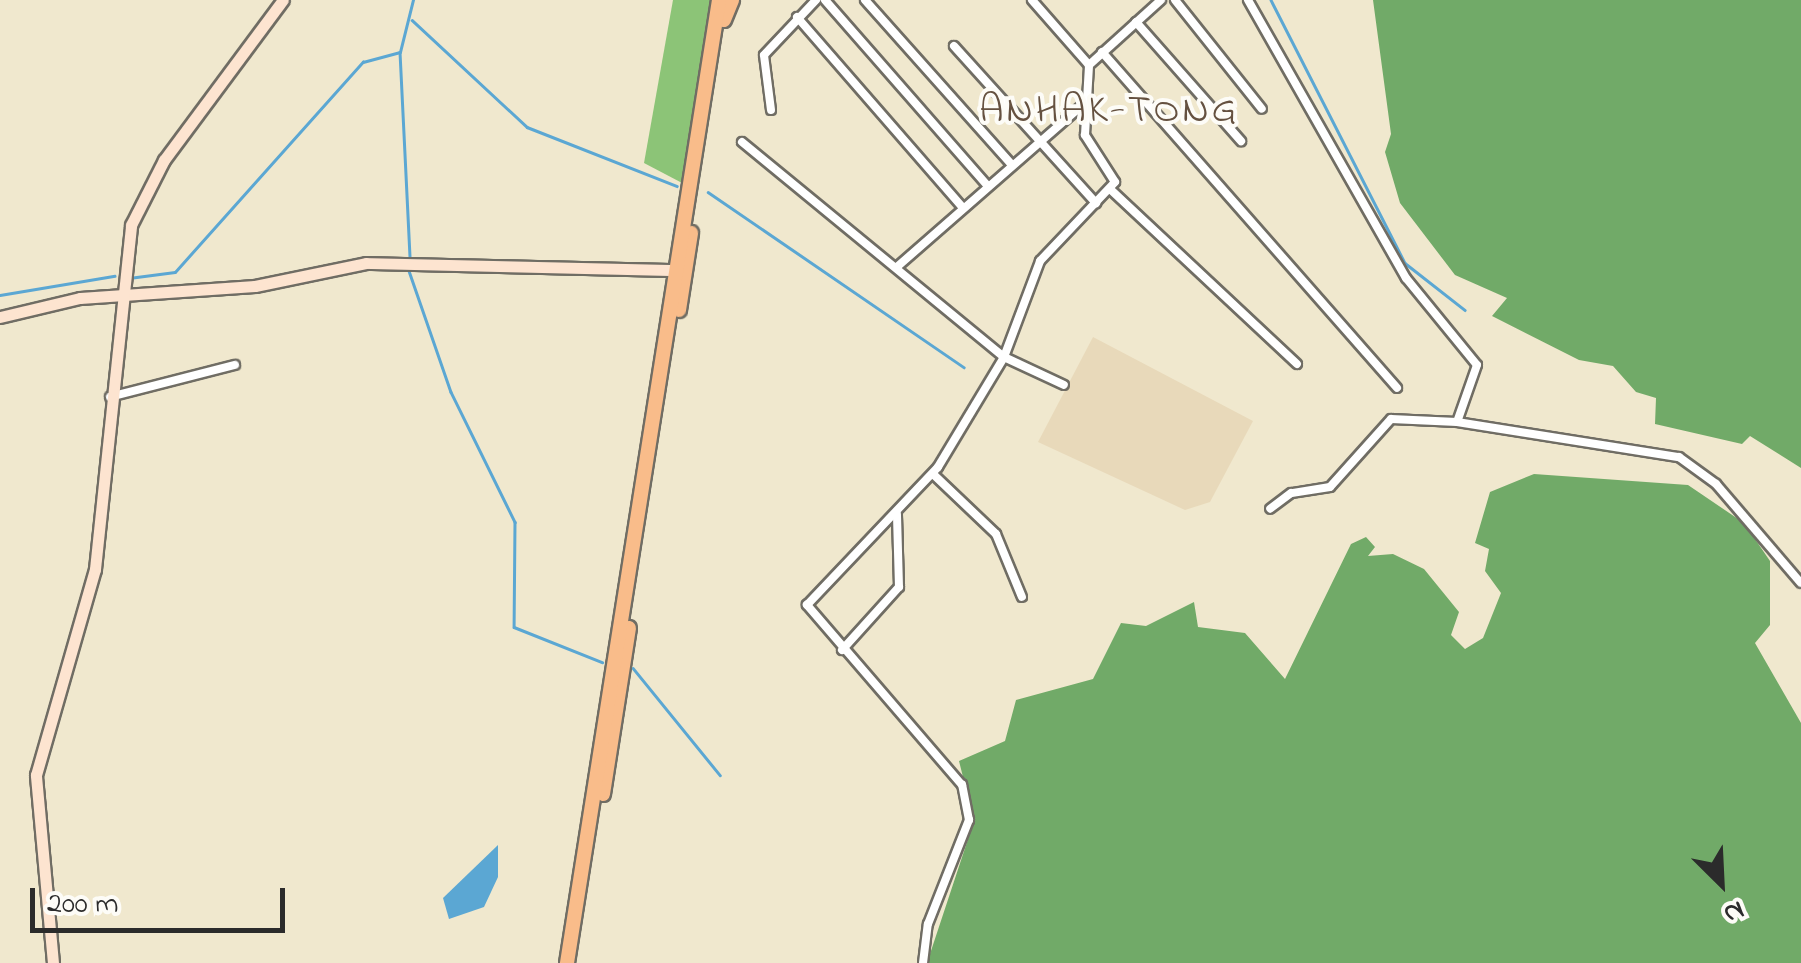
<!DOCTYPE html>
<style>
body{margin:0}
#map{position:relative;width:1801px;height:963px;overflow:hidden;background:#f0e8ce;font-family:"Indie Flower",sans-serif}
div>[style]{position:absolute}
.built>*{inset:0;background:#e8d9ba}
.green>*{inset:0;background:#8cc477}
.forest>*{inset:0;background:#71aa68}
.water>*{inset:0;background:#5ba7d3}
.stream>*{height:2.5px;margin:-1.25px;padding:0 1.25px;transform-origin:1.25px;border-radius:1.25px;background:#5ba7d3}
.roads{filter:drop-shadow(2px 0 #706d64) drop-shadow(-2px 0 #706d64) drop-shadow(0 2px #706d64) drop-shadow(0 -2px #706d64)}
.street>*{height:8px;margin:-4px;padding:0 4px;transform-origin:4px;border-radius:4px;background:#fff}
.secondary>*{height:11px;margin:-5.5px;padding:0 5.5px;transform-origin:5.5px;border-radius:5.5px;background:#fde4d0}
.highway>*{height:14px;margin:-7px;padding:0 7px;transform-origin:7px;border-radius:7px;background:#f9bc8a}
span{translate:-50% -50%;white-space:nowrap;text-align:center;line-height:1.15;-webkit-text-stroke:8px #fdfcf7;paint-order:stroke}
.quarter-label{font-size:40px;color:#655140;letter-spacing:2.5px}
.north{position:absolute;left:1671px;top:833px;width:100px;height:100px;-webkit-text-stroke:8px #fdfcf7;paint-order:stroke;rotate:156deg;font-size:28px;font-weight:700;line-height:40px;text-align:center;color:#2b2b2b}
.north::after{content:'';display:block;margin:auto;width:35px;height:45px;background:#2b2b2b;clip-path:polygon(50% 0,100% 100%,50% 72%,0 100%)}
.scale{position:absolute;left:30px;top:888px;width:255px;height:45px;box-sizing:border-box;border:5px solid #2b2b2b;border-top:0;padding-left:12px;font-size:30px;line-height:35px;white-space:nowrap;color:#2b2b2b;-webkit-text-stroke:8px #fdfcf7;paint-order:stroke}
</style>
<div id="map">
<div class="built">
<i style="clip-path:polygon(1093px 337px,1253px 421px,1210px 502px,1185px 510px,1038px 442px)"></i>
</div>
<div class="green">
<i style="clip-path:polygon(673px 0,714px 0,684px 184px,644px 163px)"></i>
</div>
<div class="forest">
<i style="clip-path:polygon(1373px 0,1801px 0,1801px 468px,1750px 436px,1742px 444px,1655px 424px,1656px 398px,1636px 392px,1613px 366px,1579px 360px,1492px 316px,1507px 298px,1455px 275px,1400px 203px,1385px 152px,1391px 134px)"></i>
<i style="clip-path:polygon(1534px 474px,1688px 485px,1744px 523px,1770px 561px,1770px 625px,1755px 643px,1801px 723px,1801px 963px,927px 963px,974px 821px,959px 761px,1005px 741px,1016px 700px,1093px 679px,1121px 623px,1146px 626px,1194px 602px,1198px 627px,1245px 633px,1285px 679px,1351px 544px,1366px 537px,1375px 547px,1368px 556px,1393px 554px,1424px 569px,1459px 612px,1451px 635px,1465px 649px,1483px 638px,1501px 593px,1485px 571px,1489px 549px,1475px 543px,1490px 492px)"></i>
</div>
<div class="water">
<i style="clip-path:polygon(498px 845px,498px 877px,484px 907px,449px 919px,443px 898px)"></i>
</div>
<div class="stream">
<i style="left:1271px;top:0;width:295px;rotate:63deg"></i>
<i style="left:1405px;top:263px;width:76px;rotate:38.1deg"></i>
<i style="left:412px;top:20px;width:157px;rotate:42.9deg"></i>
<i style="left:527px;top:127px;width:161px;rotate:21.5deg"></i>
<i style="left:400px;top:52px;width:208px;rotate:87.2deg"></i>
<i style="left:708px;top:192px;width:310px;rotate:34.4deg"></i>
<i style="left:408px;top:268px;width:131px;rotate:70.9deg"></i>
<i style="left:451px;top:392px;width:145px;rotate:63.8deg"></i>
<i style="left:515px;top:522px;width:105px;rotate:90.5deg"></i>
<i style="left:514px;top:627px;width:95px;rotate:21.7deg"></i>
<i style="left:129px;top:278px;width:46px;rotate:-7.4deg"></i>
<i style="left:175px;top:272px;width:282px;rotate:-48.2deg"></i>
<i style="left:363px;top:62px;width:38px;rotate:-15deg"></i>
<i style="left:400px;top:52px;width:54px;rotate:-76deg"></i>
<i style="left:0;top:295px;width:116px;rotate:-9.5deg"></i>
<i style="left:633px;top:668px;width:138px;rotate:50.9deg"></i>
</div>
<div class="roads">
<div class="street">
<i style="left:825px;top:0;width:247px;rotate:48.8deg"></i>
<i style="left:865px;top:0;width:221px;rotate:48.3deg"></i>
<i style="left:1032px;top:0;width:86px;rotate:48.8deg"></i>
<i style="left:1175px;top:0;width:139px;rotate:51.4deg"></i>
<i style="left:1248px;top:0;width:320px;rotate:60.4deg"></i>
<i style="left:1406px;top:278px;width:112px;rotate:50.8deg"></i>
<i style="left:1477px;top:365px;width:60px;rotate:109.3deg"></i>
<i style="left:1457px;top:422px;width:66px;rotate:-177.4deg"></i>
<i style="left:1391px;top:419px;width:91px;rotate:131.9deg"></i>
<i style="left:1330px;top:487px;width:39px;rotate:171deg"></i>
<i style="left:1291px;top:493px;width:26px;rotate:143deg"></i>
<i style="left:797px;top:17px;width:253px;rotate:49deg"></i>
<i style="left:1136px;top:22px;width:159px;rotate:48.6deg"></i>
<i style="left:954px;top:46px;width:212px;rotate:47.9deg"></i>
<i style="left:1102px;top:52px;width:447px;rotate:48.7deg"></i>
<i style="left:771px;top:110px;width:55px;rotate:-97.3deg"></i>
<i style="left:764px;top:55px;width:76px;rotate:-46.6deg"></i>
<i style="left:742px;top:142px;width:339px;rotate:39.4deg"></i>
<i style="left:1004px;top:357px;width:66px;rotate:25deg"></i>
<i style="left:1110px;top:189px;width:256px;rotate:43.1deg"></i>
<i style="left:898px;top:266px;width:252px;rotate:-41.1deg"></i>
<i style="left:110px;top:397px;width:129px;rotate:-14.4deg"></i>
<i style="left:1457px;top:422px;width:225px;rotate:9deg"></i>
<i style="left:1679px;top:457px;width:46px;rotate:36.1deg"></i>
<i style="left:1716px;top:484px;width:130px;rotate:49.4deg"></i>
<i style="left:933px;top:474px;width:87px;rotate:43.6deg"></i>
<i style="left:996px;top:534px;width:68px;rotate:67.6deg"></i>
<i style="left:842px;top:650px;width:85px;rotate:-47.9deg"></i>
<i style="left:899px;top:587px;width:73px;rotate:-91.6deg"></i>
<i style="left:923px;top:963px;width:39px;rotate:-83deg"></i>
<i style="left:928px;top:924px;width:112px;rotate:-68.5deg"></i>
<i style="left:969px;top:820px;width:36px;rotate:-101deg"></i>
<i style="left:962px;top:785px;width:238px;rotate:-130.7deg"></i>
<i style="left:807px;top:605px;width:190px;rotate:-46.5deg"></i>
<i style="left:938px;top:467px;width:128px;rotate:-59deg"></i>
<i style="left:1004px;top:357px;width:103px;rotate:-69.4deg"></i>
<i style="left:1040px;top:261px;width:109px;rotate:-46.5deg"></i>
<i style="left:1115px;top:182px;width:56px;rotate:-122.6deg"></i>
<i style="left:1085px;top:135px;width:70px;rotate:-86.7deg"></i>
<i style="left:1089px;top:65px;width:97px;rotate:-42.1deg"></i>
</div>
<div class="secondary">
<i style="left:0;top:317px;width:82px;rotate:-13.4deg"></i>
<i style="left:80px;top:298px;width:175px;rotate:-3.9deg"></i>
<i style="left:255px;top:286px;width:113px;rotate:-11.7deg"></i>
<i style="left:366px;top:263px;width:309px;rotate:1.3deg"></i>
<i style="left:53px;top:963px;width:189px;rotate:-95.2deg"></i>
<i style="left:36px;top:775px;width:214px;rotate:-74deg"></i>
<i style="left:95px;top:569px;width:346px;rotate:-84deg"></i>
<i style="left:131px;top:225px;width:73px;rotate:-63.1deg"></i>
<i style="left:164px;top:160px;width:199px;rotate:-53.4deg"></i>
</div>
<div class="highway">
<i style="left:724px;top:20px;width:22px;rotate:-68deg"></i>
<i style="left:679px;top:310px;width:78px;rotate:-81.1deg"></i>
<i style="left:603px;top:794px;width:168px;rotate:-81.1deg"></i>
<i style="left:567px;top:963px;width:975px;rotate:-81.03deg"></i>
</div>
</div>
<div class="quarter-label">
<span style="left:1109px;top:112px">ANHAK-TONG</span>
</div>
<div class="north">N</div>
<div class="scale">200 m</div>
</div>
